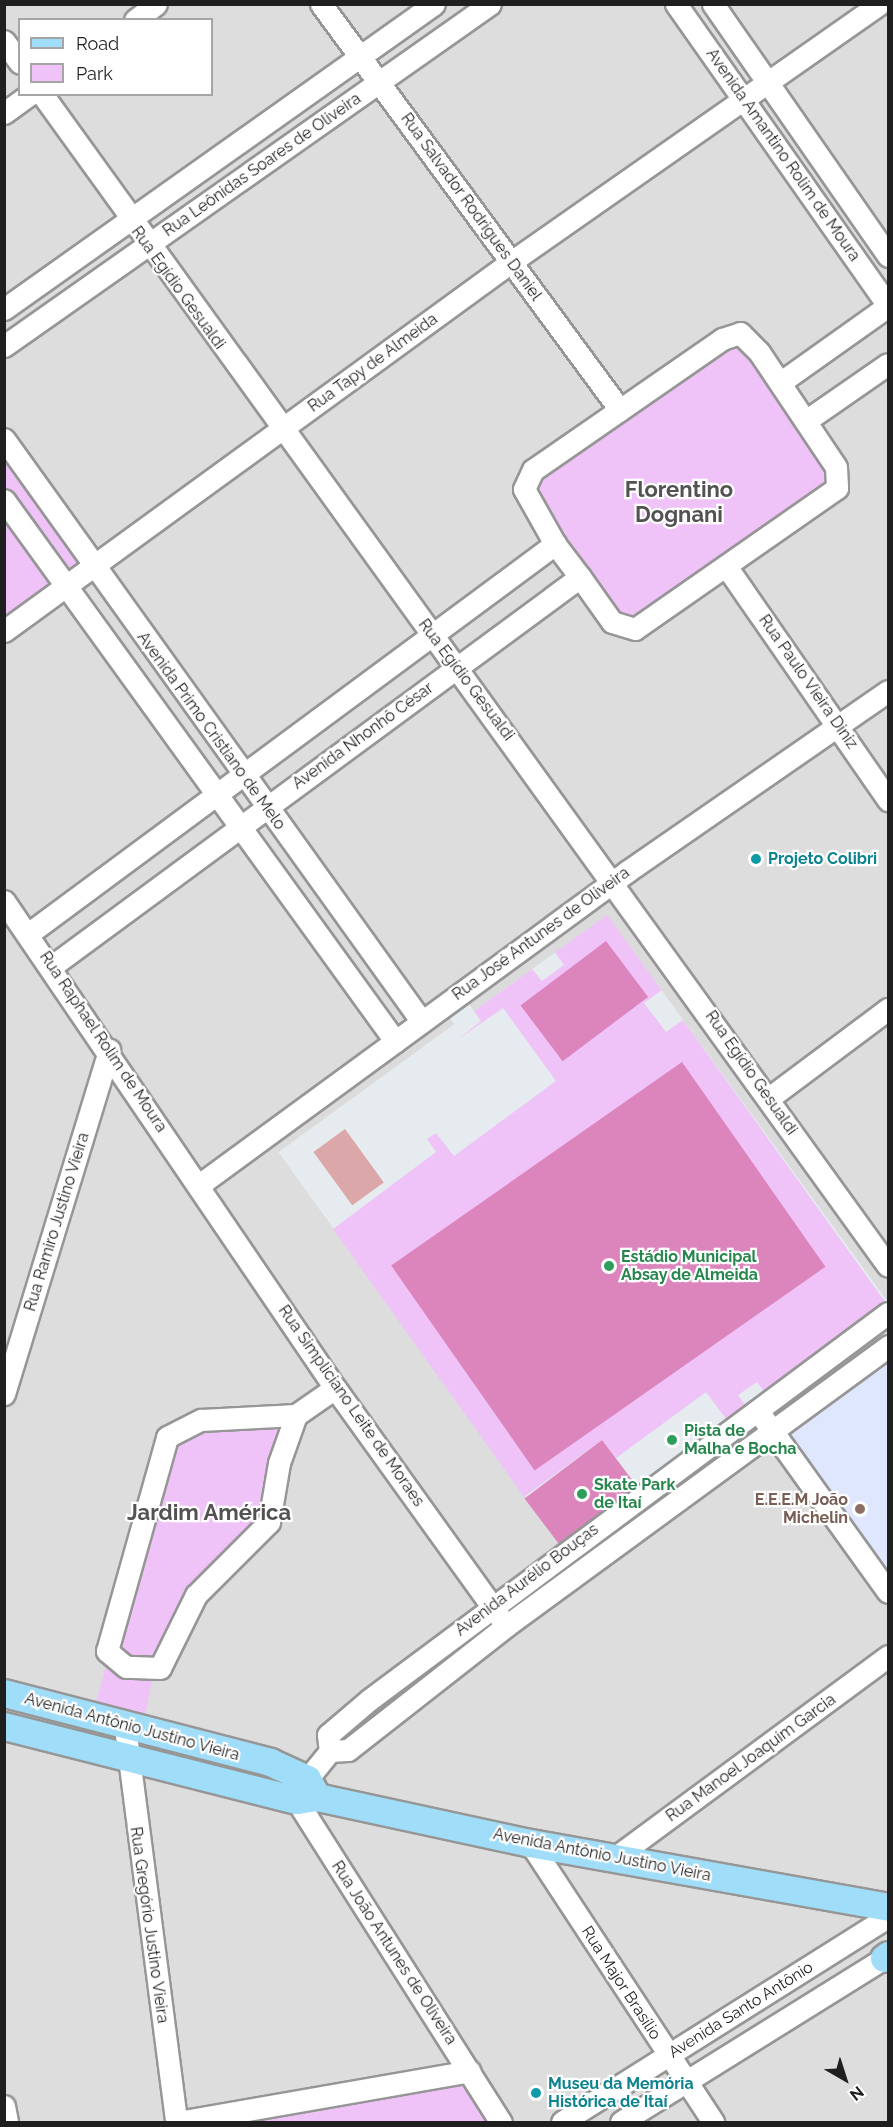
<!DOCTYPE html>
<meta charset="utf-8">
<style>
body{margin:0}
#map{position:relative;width:893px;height:2127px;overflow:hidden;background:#e5ebef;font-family:Raleway,sans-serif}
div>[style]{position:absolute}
.residential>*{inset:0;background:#dcdddc}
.education>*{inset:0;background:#dfe7fe}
.park>*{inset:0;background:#efc3f8}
.pitch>*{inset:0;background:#dc85bd;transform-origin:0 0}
.parking>*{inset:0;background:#dbdbdb;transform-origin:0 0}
.water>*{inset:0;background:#dca7a8;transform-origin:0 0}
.roads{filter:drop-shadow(2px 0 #969696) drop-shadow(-2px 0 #969696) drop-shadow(0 2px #969696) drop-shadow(0 -2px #969696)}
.minor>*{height:21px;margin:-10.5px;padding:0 10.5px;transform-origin:10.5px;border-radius:10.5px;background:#fff}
.major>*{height:27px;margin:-13.5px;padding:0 13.5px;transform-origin:13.5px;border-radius:13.5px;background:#a0ddf9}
.dots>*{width:16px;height:16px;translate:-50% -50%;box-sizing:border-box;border:3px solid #fff;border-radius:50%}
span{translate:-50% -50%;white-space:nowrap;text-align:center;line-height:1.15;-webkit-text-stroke:4.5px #fff;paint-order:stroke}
.street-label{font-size:16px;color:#1f1f1f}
.culture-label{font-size:16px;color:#0d838f;font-weight:700}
.left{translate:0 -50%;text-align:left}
.leisure-label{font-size:16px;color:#27864d;font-weight:700}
.education-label{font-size:16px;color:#785e54;font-weight:700}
.right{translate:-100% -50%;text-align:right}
.district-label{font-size:22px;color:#525252;font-weight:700}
.frame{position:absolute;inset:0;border:6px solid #1f1f1f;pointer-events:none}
.legend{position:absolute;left:18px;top:18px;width:195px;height:78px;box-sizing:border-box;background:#fff;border:2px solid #a5a5a5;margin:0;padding:8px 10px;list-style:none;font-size:18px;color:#1f1f1f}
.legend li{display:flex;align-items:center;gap:12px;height:30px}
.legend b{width:30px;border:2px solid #a5a5a5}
.north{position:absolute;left:815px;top:2049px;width:60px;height:60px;-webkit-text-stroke:4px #fff;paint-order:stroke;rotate:141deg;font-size:16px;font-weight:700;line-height:24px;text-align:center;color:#1f1f1f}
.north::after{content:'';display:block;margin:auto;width:21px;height:27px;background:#1f1f1f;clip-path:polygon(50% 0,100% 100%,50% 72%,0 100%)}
</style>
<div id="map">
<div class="residential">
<i style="clip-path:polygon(evenodd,5px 5px,888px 5px,888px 1271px,614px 886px,463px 997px,469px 1003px,449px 1018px,443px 1010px,269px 1139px,562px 1547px,888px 1306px,888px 2122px,5px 2122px,5px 5px,20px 20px,212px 20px,212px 94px,20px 94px,20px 20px)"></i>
</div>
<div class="education">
<i style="clip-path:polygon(888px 1349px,888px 1588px,775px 1430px)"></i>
</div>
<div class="park">
<i style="clip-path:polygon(740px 333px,839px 479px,629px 629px,607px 614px,526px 478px)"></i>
<i style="clip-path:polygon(4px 443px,90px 567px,4px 628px)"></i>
<i style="clip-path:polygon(607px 914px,662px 990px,644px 1003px,666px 1032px,683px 1020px,888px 1306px,767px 1395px,757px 1382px,738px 1395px,748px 1409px,729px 1423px,706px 1392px,616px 1458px,602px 1440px,524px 1497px,333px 1229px,436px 1152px,427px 1139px,436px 1133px,454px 1156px,556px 1081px,503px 1008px,457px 1040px,481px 1021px,474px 1011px,532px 969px,542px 981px,564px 965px,555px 952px)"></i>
<i style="clip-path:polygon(287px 1419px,270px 1512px,217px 1567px,155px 1666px,143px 1726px,94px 1711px,162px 1452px,183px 1428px)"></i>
<i style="clip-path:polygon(470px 2071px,501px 2122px,178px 2122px)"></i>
</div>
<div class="pitch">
<i style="left:606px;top:941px;width:70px;height:107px;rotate:53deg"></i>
<i style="left:682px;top:1062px;width:250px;height:355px;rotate:55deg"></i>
<i style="left:602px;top:1440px;width:63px;height:97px;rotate:53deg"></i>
</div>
<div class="parking">
<i style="clip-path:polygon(614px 886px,888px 1271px,888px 1302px,607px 915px,474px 1011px,463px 996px)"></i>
<i style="left:443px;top:1009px;width:19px;height:217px;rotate:54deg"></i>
</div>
<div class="water">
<i style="left:345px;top:1129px;width:66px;height:39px;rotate:54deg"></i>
</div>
<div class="roads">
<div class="minor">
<i style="left:321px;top:4px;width:504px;rotate:53.63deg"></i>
<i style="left:676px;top:4px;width:369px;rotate:54.9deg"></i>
<i style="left:713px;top:4px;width:307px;rotate:55.2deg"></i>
<i style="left:135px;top:20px;width:26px;rotate:-37deg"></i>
<i style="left:4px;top:41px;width:27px;rotate:54deg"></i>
<i style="left:42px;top:94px;width:1445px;rotate:54.18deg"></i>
<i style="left:4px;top:113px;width:32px;rotate:-36deg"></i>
<i style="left:4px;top:309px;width:527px;rotate:-35.35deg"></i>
<i style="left:4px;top:346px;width:594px;rotate:-35.13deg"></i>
<i style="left:781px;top:382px;width:131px;rotate:-35.4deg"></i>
<i style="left:807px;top:420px;width:98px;rotate:-34.7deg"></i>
<i style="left:4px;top:439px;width:717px;rotate:54.36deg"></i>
<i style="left:4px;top:500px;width:668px;rotate:54.14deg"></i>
<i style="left:555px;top:544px;width:41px;rotate:52.9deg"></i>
<i style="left:726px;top:566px;width:285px;rotate:55.3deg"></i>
<i style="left:4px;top:631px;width:627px;rotate:-36.05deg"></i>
<i style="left:511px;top:262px;width:449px;rotate:-35deg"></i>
<i style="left:4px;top:901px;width:589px;rotate:55.8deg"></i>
<i style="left:335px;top:1388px;width:281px;rotate:54.3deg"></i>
<i style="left:28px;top:934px;width:656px;rotate:-36.5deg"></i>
<i style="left:555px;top:544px;width:63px;rotate:-119.4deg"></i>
<i style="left:524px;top:489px;width:21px;rotate:-65deg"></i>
<i style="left:533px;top:470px;width:230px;rotate:-34.7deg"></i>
<i style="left:722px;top:339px;width:19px;rotate:-18deg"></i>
<i style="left:740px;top:333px;width:27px;rotate:45deg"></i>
<i style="left:759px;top:352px;width:138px;rotate:56.2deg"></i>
<i style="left:836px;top:467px;width:21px;rotate:87deg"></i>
<i style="left:837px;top:488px;width:246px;rotate:145.1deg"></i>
<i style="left:635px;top:629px;width:24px;rotate:-163deg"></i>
<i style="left:612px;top:622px;width:55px;rotate:-125.4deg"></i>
<i style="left:580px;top:577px;width:656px;rotate:143.62deg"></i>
<i style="left:769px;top:1098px;width:149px;rotate:-36.8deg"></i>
<i style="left:199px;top:1185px;width:532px;rotate:-36.2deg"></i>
<i style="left:628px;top:871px;width:316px;rotate:-34.7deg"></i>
<i style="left:888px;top:1313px;width:647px;rotate:143.29deg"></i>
<i style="left:369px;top:1700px;width:54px;rotate:139.5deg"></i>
<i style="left:328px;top:1735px;width:16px;rotate:83deg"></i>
<i style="left:330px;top:1751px;width:18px;rotate:-3deg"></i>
<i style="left:348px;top:1750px;width:201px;rotate:-38.1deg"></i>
<i style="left:506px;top:1626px;width:474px;rotate:-36.2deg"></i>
<i style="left:4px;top:1394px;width:360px;rotate:-73deg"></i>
<i style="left:296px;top:1415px;width:51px;rotate:109.5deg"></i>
<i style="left:279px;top:1463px;width:60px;rotate:99.6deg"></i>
<i style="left:269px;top:1522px;width:103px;rotate:135deg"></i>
<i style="left:196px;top:1595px;width:81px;rotate:116.3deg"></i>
<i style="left:160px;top:1668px;width:34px;rotate:-178deg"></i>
<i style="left:126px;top:1667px;width:25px;rotate:-140deg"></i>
<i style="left:107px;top:1651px;width:222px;rotate:-74.3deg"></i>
<i style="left:167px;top:1437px;width:38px;rotate:-27deg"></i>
<i style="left:201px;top:1420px;width:95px;rotate:-3deg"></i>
<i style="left:296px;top:1415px;width:47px;rotate:-34.7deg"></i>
<i style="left:763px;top:1418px;width:214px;rotate:54.3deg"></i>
<i style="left:125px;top:1727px;width:398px;rotate:82.6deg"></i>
<i style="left:330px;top:1751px;width:36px;rotate:129deg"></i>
<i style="left:307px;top:1779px;width:30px;rotate:99deg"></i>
<i style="left:302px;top:1809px;width:371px;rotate:57.6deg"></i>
<i style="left:530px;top:1843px;width:334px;rotate:56.7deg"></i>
<i style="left:613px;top:1859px;width:342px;rotate:-36.4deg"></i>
<i style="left:4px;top:2106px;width:16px;rotate:79deg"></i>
<i style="left:178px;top:2122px;width:296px;rotate:-9.9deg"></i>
<i style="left:562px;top:2122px;width:385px;rotate:-32.2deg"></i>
<i style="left:621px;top:2122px;width:310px;rotate:-31.9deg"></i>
</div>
<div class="major">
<i style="left:4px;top:1693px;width:275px;rotate:14.5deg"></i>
<i style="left:270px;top:1762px;width:41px;rotate:24.7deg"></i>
<i style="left:307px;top:1779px;width:21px;rotate:61deg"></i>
<i style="left:4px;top:1726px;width:302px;rotate:14.2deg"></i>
<i style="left:297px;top:1800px;width:20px;rotate:-9deg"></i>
<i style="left:317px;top:1797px;width:218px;rotate:12.2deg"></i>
<i style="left:530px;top:1843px;width:364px;rotate:10.1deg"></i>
<i style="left:884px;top:1958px;width:5px;rotate:-37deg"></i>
</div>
</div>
<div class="dots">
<i style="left:756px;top:859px;background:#0f9aa8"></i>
<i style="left:609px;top:1266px;background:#2e9e5b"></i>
<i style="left:672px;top:1440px;background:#2e9e5b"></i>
<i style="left:582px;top:1494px;background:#2e9e5b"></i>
<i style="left:860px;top:1509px;background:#8d6e63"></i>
<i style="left:536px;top:2093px;background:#0f9aa8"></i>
</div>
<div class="street-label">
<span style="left:783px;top:155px;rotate:55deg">Avenida Amantino Rolim de Moura</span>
<span style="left:262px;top:165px;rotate:-35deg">Rua Leônidas Soares de Oliveira</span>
<span style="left:471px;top:207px;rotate:54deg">Rua Salvador Rodrigues Daniel</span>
<span style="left:178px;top:288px;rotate:54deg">Rua Egídio Gesualdi</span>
<span style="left:373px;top:363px;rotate:-36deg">Rua Tapy de Almeida</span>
<span style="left:466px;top:680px;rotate:53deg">Rua Egídio Gesualdi</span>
<span style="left:808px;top:682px;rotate:55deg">Rua Paulo Vieira Diniz</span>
<span style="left:211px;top:731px;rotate:54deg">Avenida Primo Cristiano de Melo</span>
<span style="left:363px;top:736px;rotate:-36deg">Avenida Nhonhô César</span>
<span style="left:541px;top:934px;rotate:-36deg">Rua José Antunes de Oliveira</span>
<span style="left:103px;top:1042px;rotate:56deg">Rua Raphael Rolim de Moura</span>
<span style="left:751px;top:1073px;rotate:55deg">Rua Egídio Gesualdi</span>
<span style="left:57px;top:1222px;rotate:-73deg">Rua Ramiro Justino Vieira</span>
<span style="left:351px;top:1406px;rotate:55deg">Rua Simpliciano Leite de Moraes</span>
<span style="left:527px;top:1580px;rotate:-37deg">Avenida Aurélio Bouças</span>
<span style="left:132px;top:1727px;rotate:15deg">Avenida Antônio Justino Vieira</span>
<span style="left:751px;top:1758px;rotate:-36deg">Rua Manoel Joaquim Garcia</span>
<span style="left:602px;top:1855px;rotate:11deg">Avenida Antônio Justino Vieira</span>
<span style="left:149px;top:1925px;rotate:82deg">Rua Gregório Justino Vieira</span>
<span style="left:394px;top:1953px;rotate:57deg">Rua João Antunes de Oliveira</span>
<span style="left:621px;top:1983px;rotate:57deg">Rua Major Brasílio</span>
<span style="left:741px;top:2010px;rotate:-32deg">Avenida Santo Antônio</span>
</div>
<div class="culture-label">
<span class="left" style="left:768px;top:859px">Projeto Colibri</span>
<span class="left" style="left:548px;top:2093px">Museu da Memória<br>Histórica de Itaí</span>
</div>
<div class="leisure-label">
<span class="left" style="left:621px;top:1266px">Estádio Municipal<br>Absay de Almeida</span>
<span class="left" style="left:684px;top:1440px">Pista de<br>Malha e Bocha</span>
<span class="left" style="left:594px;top:1494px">Skate Park<br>de Itaí</span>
</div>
<div class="education-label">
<span class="right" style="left:848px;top:1509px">E.E.E.M João<br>Michelin</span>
</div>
<div class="district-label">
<span style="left:679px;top:502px">Florentino<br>Dognani</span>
<span style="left:209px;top:1513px">Jardim América</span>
</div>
<div class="frame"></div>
<ul class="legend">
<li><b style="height:8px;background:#a0ddf9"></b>Road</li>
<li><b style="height:16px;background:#efc3f8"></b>Park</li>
</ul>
<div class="north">N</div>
</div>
